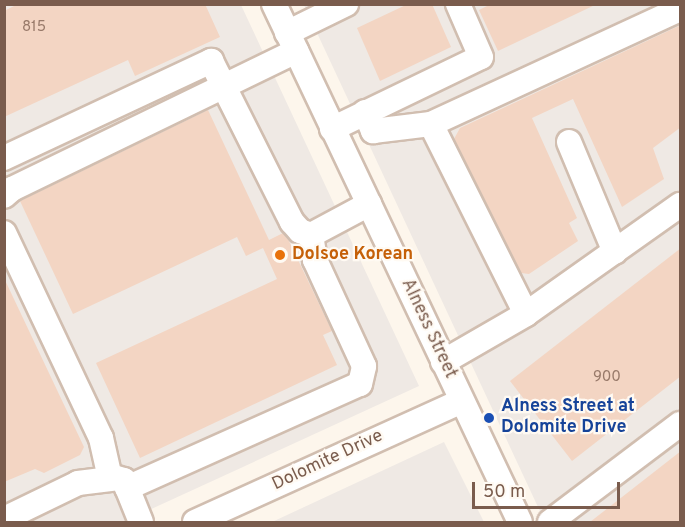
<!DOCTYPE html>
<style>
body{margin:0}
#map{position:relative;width:685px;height:527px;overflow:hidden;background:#fdf6ec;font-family:Overpass,sans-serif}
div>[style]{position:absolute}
.industrial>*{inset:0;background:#efe9e4}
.building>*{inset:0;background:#f3d5c3}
.roads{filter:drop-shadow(2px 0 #d1beb0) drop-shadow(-2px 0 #d1beb0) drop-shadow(0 2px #d1beb0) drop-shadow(0 -2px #d1beb0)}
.minor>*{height:24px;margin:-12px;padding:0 12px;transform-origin:12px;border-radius:12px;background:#fff}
.dots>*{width:16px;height:16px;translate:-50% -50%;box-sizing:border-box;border:3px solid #fffaf3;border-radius:50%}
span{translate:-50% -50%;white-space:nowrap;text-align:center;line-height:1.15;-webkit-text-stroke:4.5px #fffaf3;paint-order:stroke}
.number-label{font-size:15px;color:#987a6a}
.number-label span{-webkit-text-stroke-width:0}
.food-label{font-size:18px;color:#c56008;font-weight:700}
.left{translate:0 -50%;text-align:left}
.street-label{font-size:18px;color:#7a5c4d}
.transit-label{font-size:18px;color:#164399;font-weight:700}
.frame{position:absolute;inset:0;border:6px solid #7a5c4d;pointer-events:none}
.scale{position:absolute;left:472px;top:482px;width:148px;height:27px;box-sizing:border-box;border:3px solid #7a5c4d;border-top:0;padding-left:8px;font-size:18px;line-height:21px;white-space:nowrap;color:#7a5c4d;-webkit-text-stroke:4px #fffaf3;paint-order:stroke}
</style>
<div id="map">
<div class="industrial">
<i style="clip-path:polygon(4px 5px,241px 5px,419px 386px,123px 522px,5px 522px)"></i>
<i style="clip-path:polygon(304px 5px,680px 5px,680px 522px,545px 522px)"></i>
<i style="clip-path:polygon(444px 442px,484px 522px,272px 522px)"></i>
</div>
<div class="building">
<i style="clip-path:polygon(18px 4px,205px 4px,220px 37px,135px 76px,128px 60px,4px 117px,4px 11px)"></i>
<i style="clip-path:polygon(408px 4px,432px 4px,451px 47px,380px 81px,357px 28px)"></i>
<i style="clip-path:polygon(491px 4px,597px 4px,498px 51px,479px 10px)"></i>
<i style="clip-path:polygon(681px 25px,681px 127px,653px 148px,664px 179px,622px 207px,573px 99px,532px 118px,577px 218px,569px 223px,578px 241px,529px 274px,521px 273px,454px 139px,460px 128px)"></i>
<i style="clip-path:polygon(208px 110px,269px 240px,283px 233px,288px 239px,332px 331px,323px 335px,337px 365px,140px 458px,96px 363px,277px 279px,263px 248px,246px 256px,237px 237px,73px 314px,20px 201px)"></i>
<i style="clip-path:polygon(681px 248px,681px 376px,572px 461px,510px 381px)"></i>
<i style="clip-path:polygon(4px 278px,84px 447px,80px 455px,44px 473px,35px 469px,4px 482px)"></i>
<i style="clip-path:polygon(681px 451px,681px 522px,590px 522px)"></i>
</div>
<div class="roads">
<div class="minor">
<i style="left:274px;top:4px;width:573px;rotate:64.6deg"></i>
<i style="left:287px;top:33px;width:66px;rotate:-26.2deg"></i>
<i style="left:365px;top:112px;width:21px;rotate:67deg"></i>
<i style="left:373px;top:131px;width:58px;rotate:-6.9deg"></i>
<i style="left:332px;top:129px;width:165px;rotate:-25.8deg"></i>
<i style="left:481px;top:57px;width:58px;rotate:-113.5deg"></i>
<i style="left:569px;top:142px;width:119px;rotate:67.3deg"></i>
<i style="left:4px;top:158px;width:229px;rotate:-25.1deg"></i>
<i style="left:211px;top:61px;width:180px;rotate:63.3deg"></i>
<i style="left:292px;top:222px;width:12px;rotate:48deg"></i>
<i style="left:300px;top:231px;width:12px;rotate:20deg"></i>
<i style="left:311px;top:235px;width:66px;rotate:-28.1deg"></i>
<i style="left:4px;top:196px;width:11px;rotate:-41deg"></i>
<i style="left:12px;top:189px;width:316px;rotate:-25.9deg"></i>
<i style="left:4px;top:233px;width:227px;rotate:64.7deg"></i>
<i style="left:101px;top:438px;width:41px;rotate:77.3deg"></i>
<i style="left:526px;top:314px;width:212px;rotate:-116.6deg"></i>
<i style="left:431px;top:124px;width:274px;rotate:-24.8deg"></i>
<i style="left:443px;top:362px;width:96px;rotate:-30deg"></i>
<i style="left:526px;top:314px;width:189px;rotate:-35.3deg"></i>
<i style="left:127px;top:488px;width:255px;rotate:-24.1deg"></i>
<i style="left:360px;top:384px;width:18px;rotate:-77deg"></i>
<i style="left:364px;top:366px;width:117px;rotate:-114.8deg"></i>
<i style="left:315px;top:260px;width:25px;rotate:-99deg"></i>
<i style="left:4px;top:519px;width:82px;rotate:-25.9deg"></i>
<i style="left:78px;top:483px;width:39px;rotate:-7deg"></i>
<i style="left:117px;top:478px;width:7px;rotate:16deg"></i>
<i style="left:124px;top:480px;width:45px;rotate:68deg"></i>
<i style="left:195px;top:522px;width:293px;rotate:-24.4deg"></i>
<i style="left:550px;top:522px;width:163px;rotate:-37deg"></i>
</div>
</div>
<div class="dots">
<i style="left:280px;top:255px;background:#e8710a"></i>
<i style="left:489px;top:418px;background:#1a4fb4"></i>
</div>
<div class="number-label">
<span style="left:34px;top:28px">815</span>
<span style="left:607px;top:378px">900</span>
</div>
<div class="food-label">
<span class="left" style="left:292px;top:255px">Dolsoe Korean</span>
</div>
<div class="street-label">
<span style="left:428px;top:329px;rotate:65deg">Alness Street</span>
<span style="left:328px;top:461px;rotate:-25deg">Dolomite Drive</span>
</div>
<div class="transit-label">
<span class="left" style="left:501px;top:418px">Alness Street at<br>Dolomite Drive</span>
</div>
<div class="frame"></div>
<div class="scale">50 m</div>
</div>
